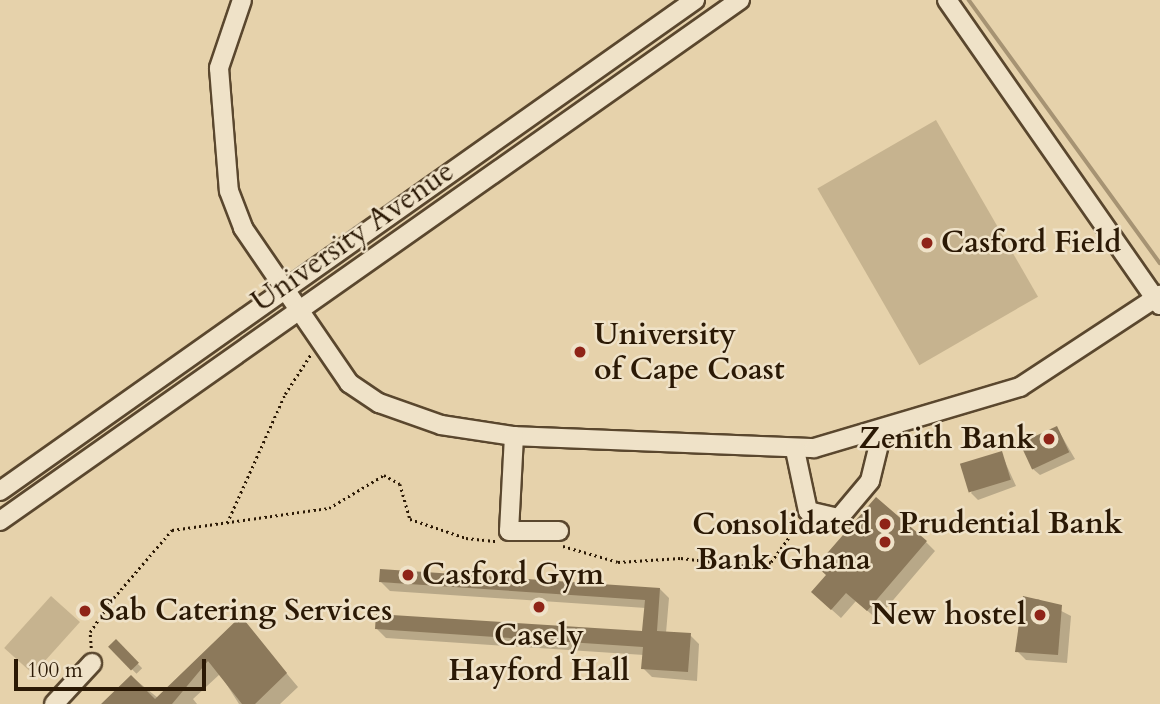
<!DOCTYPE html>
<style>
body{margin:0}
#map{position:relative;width:1160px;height:704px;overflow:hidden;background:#e6d2ab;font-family:Cardo,serif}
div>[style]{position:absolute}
.green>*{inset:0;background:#c6b38f;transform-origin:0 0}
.shadow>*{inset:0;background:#0003;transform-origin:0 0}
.stream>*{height:3.5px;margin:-1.75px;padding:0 1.75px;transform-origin:1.75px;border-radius:1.75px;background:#a69373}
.building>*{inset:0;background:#8c795b;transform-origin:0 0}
.path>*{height:2.5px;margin-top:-1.25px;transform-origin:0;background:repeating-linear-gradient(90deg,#2b1905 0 2px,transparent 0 5.5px)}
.roads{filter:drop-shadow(2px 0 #5a472e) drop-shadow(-2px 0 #5a472e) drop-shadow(0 2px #5a472e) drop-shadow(0 -2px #5a472e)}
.minor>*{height:18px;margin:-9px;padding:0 9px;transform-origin:9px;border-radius:9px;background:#efe2c8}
.dots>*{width:19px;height:19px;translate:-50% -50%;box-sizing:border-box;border:4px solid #efe2c8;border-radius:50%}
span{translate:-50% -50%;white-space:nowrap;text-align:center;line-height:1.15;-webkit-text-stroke:5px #efe2c8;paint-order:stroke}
.street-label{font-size:30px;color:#2b1905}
.poi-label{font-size:30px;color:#2b1905;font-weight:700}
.left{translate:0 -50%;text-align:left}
.right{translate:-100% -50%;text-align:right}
.scale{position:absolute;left:14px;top:659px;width:192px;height:32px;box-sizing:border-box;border:4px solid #2b1905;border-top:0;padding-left:9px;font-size:21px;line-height:24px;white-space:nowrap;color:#2b1905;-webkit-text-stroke:5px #efe2c8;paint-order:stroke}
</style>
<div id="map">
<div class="green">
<i style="left:936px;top:120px;width:204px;height:137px;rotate:60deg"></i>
<i style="left:51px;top:596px;width:39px;height:70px;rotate:42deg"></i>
</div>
<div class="shadow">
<i style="clip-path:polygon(1057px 428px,1075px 459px,1040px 475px,1033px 469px)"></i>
<i style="clip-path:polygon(1001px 453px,1016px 486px,978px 500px,971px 493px)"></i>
<i style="clip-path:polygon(926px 542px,935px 551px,877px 619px,856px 601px,841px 618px,822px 601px,827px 576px)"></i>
<i style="clip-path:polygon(381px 582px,660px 589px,669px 598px,666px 633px,690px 635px,699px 644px,697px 681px,652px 677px,643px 668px,644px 655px,386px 638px,377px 629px,644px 633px,646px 608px,390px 591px)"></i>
<i style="clip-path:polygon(1038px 599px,1071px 616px,1067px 663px,1026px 660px,1017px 651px,1020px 603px)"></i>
<i style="clip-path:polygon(241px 619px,298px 687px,280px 704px,239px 704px,220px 674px,193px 699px,197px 704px,103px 704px,132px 677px,158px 698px)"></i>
<i style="left:116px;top:642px;width:37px;height:8px;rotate:45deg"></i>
</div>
<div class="stream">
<i style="left:969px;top:0;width:325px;rotate:54deg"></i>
</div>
<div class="building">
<i style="left:1057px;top:426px;width:29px;height:41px;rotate:65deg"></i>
<i style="left:1002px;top:451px;width:30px;height:44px;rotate:73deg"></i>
<i style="clip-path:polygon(876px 497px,927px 541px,867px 611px,846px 593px,831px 610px,811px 592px,826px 575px,816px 566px)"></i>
<i style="clip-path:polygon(380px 569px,660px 588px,657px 631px,691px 633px,688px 672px,641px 669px,643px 647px,375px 629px,376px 614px,642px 631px,645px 600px,379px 582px)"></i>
<i style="clip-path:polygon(1023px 596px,1062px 605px,1058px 655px,1015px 652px)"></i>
<i style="clip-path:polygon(241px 616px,287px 673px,255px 704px,242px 704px,208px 661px,172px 704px,101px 704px,131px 675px,155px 699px)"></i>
<i style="left:116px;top:639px;width:33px;height:11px;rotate:46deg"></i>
</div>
<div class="path">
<i style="left:227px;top:523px;width:141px;rotate:-65.8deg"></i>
<i style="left:285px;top:394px;width:48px;rotate:-57deg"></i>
<i style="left:563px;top:546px;width:57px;rotate:16.2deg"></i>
<i style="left:618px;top:562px;width:63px;rotate:-3.6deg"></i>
<i style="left:681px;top:558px;width:66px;rotate:6.9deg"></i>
<i style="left:747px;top:566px;width:24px;rotate:-9deg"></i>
<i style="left:771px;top:562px;width:49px;rotate:-54.1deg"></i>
<i style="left:91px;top:648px;width:16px;rotate:-94deg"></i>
<i style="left:90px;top:632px;width:36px;rotate:-56deg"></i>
<i style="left:110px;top:602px;width:95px;rotate:-49.3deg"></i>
<i style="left:172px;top:530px;width:159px;rotate:-8deg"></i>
<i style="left:329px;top:508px;width:64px;rotate:-31deg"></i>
<i style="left:384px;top:475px;width:18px;rotate:29deg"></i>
<i style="left:400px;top:484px;width:36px;rotate:74deg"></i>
<i style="left:410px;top:519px;width:59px;rotate:18.7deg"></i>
<i style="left:466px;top:538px;width:31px;rotate:6deg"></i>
</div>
<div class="roads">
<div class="minor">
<i style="left:242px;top:0;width:72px;rotate:108.7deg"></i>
<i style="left:219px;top:68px;width:123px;rotate:85.4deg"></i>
<i style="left:229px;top:191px;width:40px;rotate:69deg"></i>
<i style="left:243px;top:228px;width:188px;rotate:55.6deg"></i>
<i style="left:349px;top:383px;width:36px;rotate:34deg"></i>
<i style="left:379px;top:403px;width:66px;rotate:19.5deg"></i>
<i style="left:441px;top:425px;width:74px;rotate:8.6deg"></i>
<i style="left:514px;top:436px;width:300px;rotate:2.3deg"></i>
<i style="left:814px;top:448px;width:215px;rotate:-16.5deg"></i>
<i style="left:1020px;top:387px;width:168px;rotate:-33.3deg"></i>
<i style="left:947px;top:0;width:372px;rotate:55.1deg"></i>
<i style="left:514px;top:436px;width:95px;rotate:93deg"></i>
<i style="left:509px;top:531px;width:50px"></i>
<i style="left:795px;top:450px;width:62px;rotate:78deg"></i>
<i style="left:808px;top:511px;width:32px;rotate:13deg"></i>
<i style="left:839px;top:518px;width:48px;rotate:-50deg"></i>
<i style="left:870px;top:481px;width:50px;rotate:-76.2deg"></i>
<i style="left:0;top:491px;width:851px;rotate:-35.24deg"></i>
<i style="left:0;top:521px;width:905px;rotate:-35.15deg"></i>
<i style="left:54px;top:704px;width:56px;rotate:-47.2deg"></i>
</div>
</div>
<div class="dots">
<i style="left:927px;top:243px;background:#8f2418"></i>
<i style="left:580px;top:352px;background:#8f2418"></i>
<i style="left:1049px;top:439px;background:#8f2418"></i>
<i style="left:885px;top:524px;background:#8f2418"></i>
<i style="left:885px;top:542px;background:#8f2418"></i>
<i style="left:408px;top:575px;background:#8f2418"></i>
<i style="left:539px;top:607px;background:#8f2418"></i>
<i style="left:85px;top:611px;background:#8f2418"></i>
<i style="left:1040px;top:615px;background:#8f2418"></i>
</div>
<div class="street-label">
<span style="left:353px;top:237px;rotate:-35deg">University Avenue</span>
</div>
<div class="poi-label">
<span class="left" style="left:941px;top:243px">Casford Field</span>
<span class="left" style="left:594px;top:352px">University<br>of Cape Coast</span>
<span class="right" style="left:1035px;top:439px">Zenith Bank</span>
<span class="left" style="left:899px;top:524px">Prudential Bank</span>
<span class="right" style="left:871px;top:542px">Consolidated<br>Bank Ghana</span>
<span class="left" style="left:422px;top:575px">Casford Gym</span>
<span class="left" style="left:99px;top:611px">Sab Catering Services</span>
<span class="right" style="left:1026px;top:615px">New hostel</span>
<span style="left:539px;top:653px">Casely<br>Hayford Hall</span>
</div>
<div class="scale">100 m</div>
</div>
